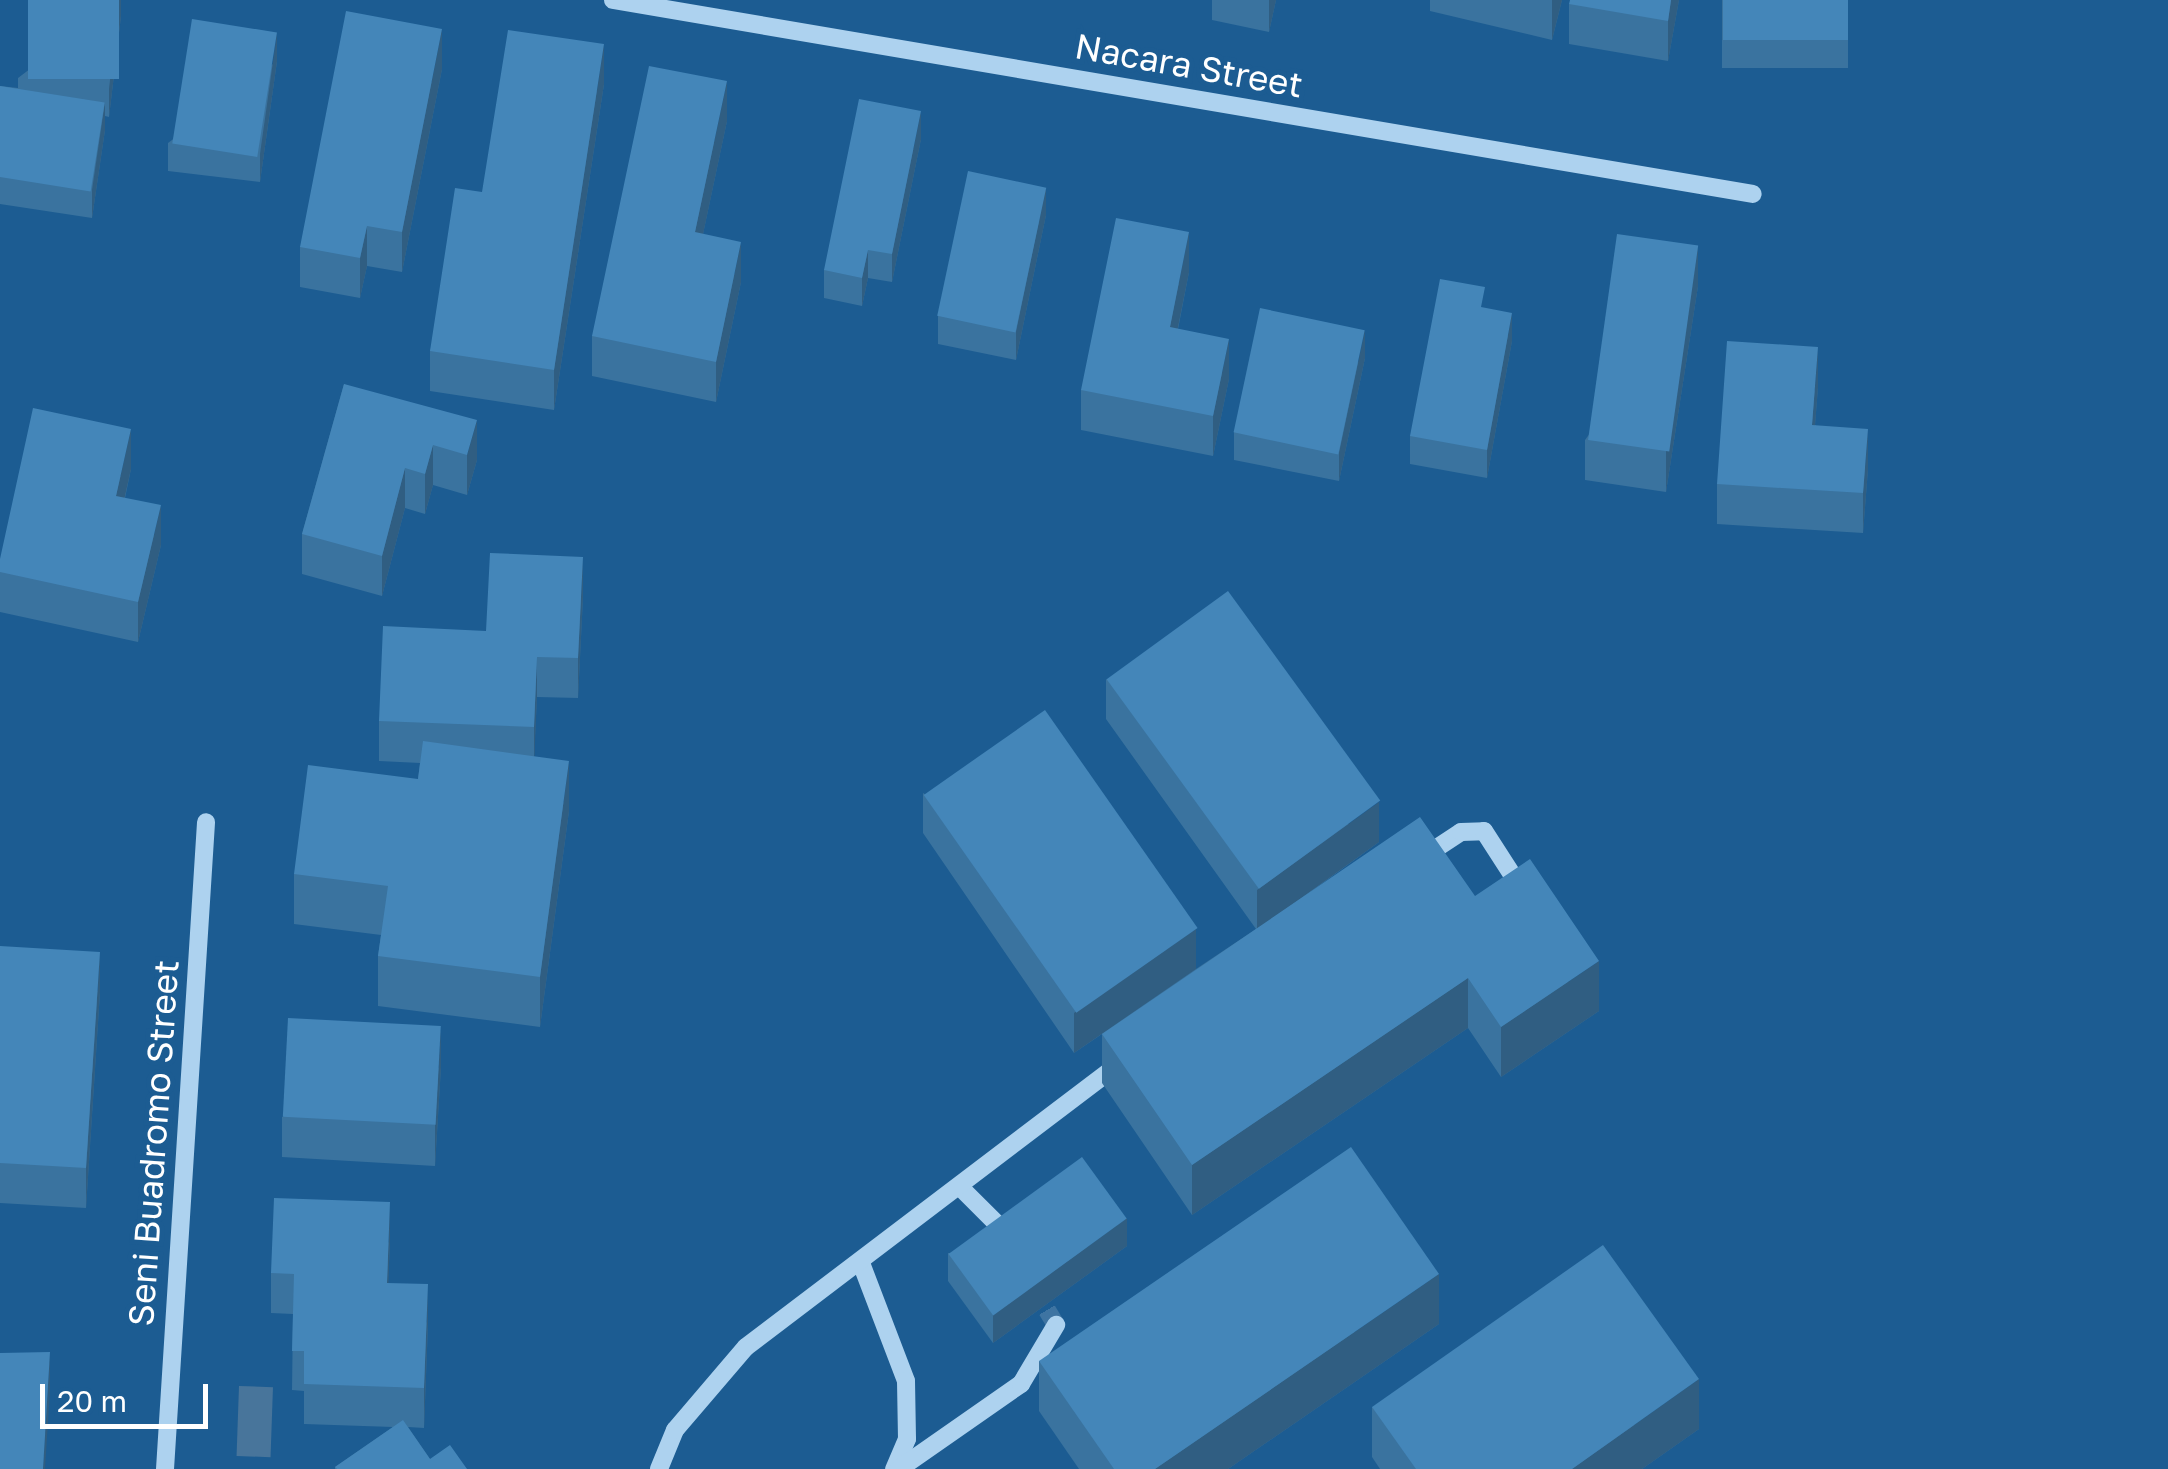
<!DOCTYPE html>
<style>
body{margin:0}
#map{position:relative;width:2168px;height:1469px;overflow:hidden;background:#1c5c92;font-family:"Golos Text",sans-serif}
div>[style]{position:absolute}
.water>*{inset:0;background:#48759b;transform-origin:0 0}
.minor-tunnel>*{height:18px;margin-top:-9px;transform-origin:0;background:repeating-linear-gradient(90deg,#3e74a2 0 18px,transparent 0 27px)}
.minor>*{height:18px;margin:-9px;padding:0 9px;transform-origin:9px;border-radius:9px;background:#add2ef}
.wall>*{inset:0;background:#3a739f;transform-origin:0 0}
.shaded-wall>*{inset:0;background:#305e82}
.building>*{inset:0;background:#4486b9;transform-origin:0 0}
span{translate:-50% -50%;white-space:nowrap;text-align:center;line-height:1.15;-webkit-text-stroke:10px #1c5c92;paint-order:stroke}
.street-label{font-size:35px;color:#fff}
.scale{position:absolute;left:40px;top:1384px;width:168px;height:45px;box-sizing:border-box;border:5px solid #fff;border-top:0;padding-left:12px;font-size:30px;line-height:35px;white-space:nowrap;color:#fff;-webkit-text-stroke:8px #1c5c92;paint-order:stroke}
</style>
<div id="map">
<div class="water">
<i style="left:239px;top:1386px;width:34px;height:70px;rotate:2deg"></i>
</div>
<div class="minor-tunnel">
<i style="left:1033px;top:1287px;width:44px;rotate:58.8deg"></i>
</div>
<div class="minor">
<i style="left:613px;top:0;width:1156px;rotate:9.66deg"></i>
<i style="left:1423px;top:857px;width:45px;rotate:-33.3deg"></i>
<i style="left:1461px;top:832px;width:23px;rotate:-2deg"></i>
<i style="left:1484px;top:831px;width:70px;rotate:57.2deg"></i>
<i style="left:961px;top:1188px;width:48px;rotate:45deg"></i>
<i style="left:861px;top:1263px;width:126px;rotate:69.1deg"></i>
<i style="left:906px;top:1381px;width:58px;rotate:89deg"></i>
<i style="left:907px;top:1439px;width:33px;rotate:113deg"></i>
<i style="left:165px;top:1469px;width:648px;rotate:-86.37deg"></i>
<i style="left:659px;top:1469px;width:42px;rotate:-67.7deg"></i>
<i style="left:675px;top:1430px;width:109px;rotate:-49.5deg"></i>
<i style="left:746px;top:1347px;width:468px;rotate:-37.2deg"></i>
<i style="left:899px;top:1469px;width:149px;rotate:-34.9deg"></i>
<i style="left:1021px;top:1384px;width:69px;rotate:-59.3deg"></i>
</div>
<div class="wall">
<i style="clip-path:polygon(121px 0,121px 16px,109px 117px,105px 116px,105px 130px,92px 218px,0 204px,0 86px,18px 88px,18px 78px)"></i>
<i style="clip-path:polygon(1212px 0,1276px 0,1269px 32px,1212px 20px)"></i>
<i style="clip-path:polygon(1430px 0,1562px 0,1552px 40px,1430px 11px)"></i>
<i style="clip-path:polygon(1679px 0,1668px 61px,1569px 44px,1569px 4px)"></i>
<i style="left:1722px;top:0;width:126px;height:68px"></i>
<i style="clip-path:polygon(277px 61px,260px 182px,168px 171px,168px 143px)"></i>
<i style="clip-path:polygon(442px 69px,402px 272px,367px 266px,360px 298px,300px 287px,300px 247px)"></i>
<i style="clip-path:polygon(604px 84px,554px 410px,430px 391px,430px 351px,482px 192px)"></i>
<i style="clip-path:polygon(727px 121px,703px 234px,741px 282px,716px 402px,592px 376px,592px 336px)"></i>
<i style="clip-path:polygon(921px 139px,892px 282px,868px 278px,862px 306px,824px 298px,824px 270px)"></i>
<i style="clip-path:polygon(1046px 215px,1016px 360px,938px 344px,938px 316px)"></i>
<i style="clip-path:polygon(1189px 272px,1178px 329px,1229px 379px,1213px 456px,1081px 430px,1081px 390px)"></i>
<i style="clip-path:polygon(1698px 286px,1666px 492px,1585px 480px,1585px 440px)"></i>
<i style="clip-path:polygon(1485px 308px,1512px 341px,1487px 478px,1410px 464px,1410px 436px)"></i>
<i style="clip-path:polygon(1365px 358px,1339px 481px,1234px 460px,1234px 432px)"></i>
<i style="clip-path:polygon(344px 384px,477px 460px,467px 495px,433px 485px,425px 514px,405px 508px,382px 596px,302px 574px,302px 534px)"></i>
<i style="clip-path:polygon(1818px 387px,1815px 425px,1868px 469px,1863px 533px,1717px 524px,1717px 484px)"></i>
<i style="clip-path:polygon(131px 469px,125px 498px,161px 545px,138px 642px,0 612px,0 559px)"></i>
<i style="clip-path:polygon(583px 597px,578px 698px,537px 697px,534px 756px,569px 811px,540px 1027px,378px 1006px,378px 956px,381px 935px,294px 924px,294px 874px,418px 779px,420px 763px,379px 761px,379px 721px,486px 631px)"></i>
<i style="clip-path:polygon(1106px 679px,1379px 842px,1305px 896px,1475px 896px,1599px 1011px,1501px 1077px,1468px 1028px,1192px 1215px,1102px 1083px,1102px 1034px,1074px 1053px,923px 833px,923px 793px,1196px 969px,1256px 929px,1106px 719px)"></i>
<i style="clip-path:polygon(0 946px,100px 992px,86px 1208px,0 1203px)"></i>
<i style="clip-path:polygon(441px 1067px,435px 1166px,282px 1157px,282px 1117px)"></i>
<i style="clip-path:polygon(390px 1242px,388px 1283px,428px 1324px,424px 1428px,408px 1427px,430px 1459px,467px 1469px,335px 1469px,335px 1467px,393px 1427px,304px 1424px,304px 1391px,292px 1390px,293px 1314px,271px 1313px,271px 1273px)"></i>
<i style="clip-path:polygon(1127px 1246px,993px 1343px,948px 1281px,948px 1253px)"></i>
<i style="clip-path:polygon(1439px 1324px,1228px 1469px,1079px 1469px,1039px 1411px,1039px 1361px)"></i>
<i style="clip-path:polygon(1372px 1407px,1699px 1429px,1642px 1469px,1380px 1469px,1372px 1457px)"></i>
</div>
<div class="shaded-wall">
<i style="clip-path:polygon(119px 0,121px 0,121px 16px,109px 117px,109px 89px)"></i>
<i style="clip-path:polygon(1269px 0,1276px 0,1269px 32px)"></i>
<i style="clip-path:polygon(1552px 0,1562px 0,1552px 40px)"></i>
<i style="clip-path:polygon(1671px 0,1679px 0,1668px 61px,1668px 21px)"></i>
<i style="clip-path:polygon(442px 29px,442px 69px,402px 272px,402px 232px)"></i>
<i style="clip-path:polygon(277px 33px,277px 61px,260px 182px,260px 154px)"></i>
<i style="clip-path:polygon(604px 44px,604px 84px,554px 410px,554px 370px)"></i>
<i style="clip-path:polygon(727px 81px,727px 121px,695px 272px,695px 232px)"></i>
<i style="clip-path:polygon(105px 102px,105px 130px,92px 218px,92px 190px)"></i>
<i style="clip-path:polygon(921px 111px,921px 139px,892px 282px,892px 254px)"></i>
<i style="clip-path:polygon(1046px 187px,1046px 215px,1016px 360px,1016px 332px)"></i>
<i style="clip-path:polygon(367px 226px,367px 266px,360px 298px,360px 258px)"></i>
<i style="clip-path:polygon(1189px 232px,1189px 272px,1170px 367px,1170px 327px)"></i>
<i style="clip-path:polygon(741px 242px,741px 282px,716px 402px,716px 362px)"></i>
<i style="clip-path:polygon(1698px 246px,1698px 286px,1666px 492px,1666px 452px)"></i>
<i style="clip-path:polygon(868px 250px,868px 278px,862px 306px,862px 278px)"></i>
<i style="clip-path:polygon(1512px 313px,1512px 341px,1487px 478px,1487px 450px)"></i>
<i style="clip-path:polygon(1365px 330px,1365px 358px,1339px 481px,1339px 453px)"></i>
<i style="clip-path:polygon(1229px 339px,1229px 379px,1213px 456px,1213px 416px)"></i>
<i style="clip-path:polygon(1818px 347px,1818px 387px,1812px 465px,1812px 425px)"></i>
<i style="clip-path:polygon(477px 420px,477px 460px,467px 495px,467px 455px)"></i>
<i style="clip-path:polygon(131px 429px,131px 469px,116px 536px,116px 496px)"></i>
<i style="clip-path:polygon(1868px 429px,1868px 469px,1863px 533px,1863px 493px)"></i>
<i style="clip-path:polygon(433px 445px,433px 485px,425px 514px,425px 474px)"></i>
<i style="clip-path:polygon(405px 468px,405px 508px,382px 596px,382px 556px)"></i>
<i style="clip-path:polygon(161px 505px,161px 545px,138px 642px,138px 602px)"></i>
<i style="clip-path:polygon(583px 557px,583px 597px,578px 698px,578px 658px)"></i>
<i style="clip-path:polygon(537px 657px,537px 697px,534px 767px,534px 727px)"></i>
<i style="clip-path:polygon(569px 761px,569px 811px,540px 1027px,540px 977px)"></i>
<i style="clip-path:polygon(1379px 802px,1379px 842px,1257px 930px,1257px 890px)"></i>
<i style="clip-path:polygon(1196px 929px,1196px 969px,1074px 1053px,1074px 1013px)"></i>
<i style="clip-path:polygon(100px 952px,100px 992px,86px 1208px,86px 1168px)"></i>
<i style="clip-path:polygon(1599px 961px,1599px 1011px,1501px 1077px,1501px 1027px)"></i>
<i style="clip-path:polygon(1468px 978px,1468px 1028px,1192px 1215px,1192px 1165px)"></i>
<i style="clip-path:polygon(441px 1027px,441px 1067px,435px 1166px,435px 1126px)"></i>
<i style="clip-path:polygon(390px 1202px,390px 1242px,387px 1323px,387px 1283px)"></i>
<i style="clip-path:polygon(1127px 1218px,1127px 1246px,993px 1343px,993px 1315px)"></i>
<i style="clip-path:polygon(1439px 1274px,1439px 1324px,1228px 1469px,1155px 1469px)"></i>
<i style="clip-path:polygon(428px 1284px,428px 1324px,424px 1428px,424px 1388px)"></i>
<i style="clip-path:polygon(50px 1352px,50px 1392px,45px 1469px,43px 1469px)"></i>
<i style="clip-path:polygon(1699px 1379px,1699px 1429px,1642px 1469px,1572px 1469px)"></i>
</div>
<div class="building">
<i style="left:28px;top:0;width:91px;height:79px"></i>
<i style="clip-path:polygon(1570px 0,1671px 0,1668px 21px,1569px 4px)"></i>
<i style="left:1723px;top:0;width:125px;height:40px"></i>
<i style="clip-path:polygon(346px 11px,442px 29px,402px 232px,367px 226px,360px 258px,300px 247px)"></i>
<i style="left:192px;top:19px;width:86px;height:126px;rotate:9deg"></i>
<i style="clip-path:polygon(508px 30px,604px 44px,554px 370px,430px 351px,455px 188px,482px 192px)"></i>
<i style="clip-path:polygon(649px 66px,727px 81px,695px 232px,741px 242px,716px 362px,592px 336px)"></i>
<i style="left:0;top:86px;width:106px;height:90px;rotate:9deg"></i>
<i style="clip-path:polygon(859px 99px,921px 111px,892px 254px,868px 250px,862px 278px,824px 270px)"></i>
<i style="left:968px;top:171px;width:80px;height:148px;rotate:12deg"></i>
<i style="clip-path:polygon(1116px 218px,1189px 232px,1170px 327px,1229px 339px,1213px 416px,1081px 390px)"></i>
<i style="left:1617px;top:234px;width:82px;height:208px;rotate:8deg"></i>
<i style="clip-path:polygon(1440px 279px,1485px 287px,1481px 307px,1512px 313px,1487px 450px,1410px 436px)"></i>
<i style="left:1260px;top:308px;width:107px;height:127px;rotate:12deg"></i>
<i style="clip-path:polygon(1727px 341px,1818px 347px,1812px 425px,1868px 429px,1863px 493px,1717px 484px)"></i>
<i style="clip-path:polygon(344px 384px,477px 420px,467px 455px,433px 445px,425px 474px,405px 468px,382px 556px,302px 534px)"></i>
<i style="clip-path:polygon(33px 408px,131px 429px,116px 496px,161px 505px,138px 602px,0 572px,0 559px)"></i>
<i style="clip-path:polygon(490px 553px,583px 557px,578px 658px,537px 657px,534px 727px,379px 721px,383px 626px,486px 631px)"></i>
<i style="left:1228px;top:591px;width:259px;height:150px;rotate:54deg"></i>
<i style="left:1045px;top:710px;width:266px;height:148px;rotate:55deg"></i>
<i style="clip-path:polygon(423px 741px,569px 761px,540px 977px,378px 956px,388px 886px,294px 874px,308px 765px,418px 779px)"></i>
<i style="clip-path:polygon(1420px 817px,1475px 896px,1530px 859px,1599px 961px,1501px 1027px,1468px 978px,1192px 1165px,1102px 1034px)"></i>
<i style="clip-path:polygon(0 946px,100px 952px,86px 1168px,0 1163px)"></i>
<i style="left:288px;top:1018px;width:153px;height:99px;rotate:3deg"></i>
<i style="clip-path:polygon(1351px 1147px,1439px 1274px,1155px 1469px,1114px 1469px,1039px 1361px)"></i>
<i style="left:1082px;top:1157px;width:76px;height:165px;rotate:54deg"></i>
<i style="clip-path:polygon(274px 1198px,390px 1202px,387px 1283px,428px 1284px,424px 1388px,304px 1384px,304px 1351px,292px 1351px,294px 1274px,271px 1273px)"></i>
<i style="clip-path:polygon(1603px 1245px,1699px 1379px,1572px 1469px,1416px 1469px,1372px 1407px)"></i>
<i style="clip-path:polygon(50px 1352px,43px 1469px,0 1469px,0 1353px)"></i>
<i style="clip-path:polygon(403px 1420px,430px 1459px,450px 1445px,467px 1469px,337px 1469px,335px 1467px)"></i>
</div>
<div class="street-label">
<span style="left:1189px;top:65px;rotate:10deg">Nacara Street</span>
<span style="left:153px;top:1143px;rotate:-86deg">Seni Buadromo Street</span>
</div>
<div class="scale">20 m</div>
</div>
